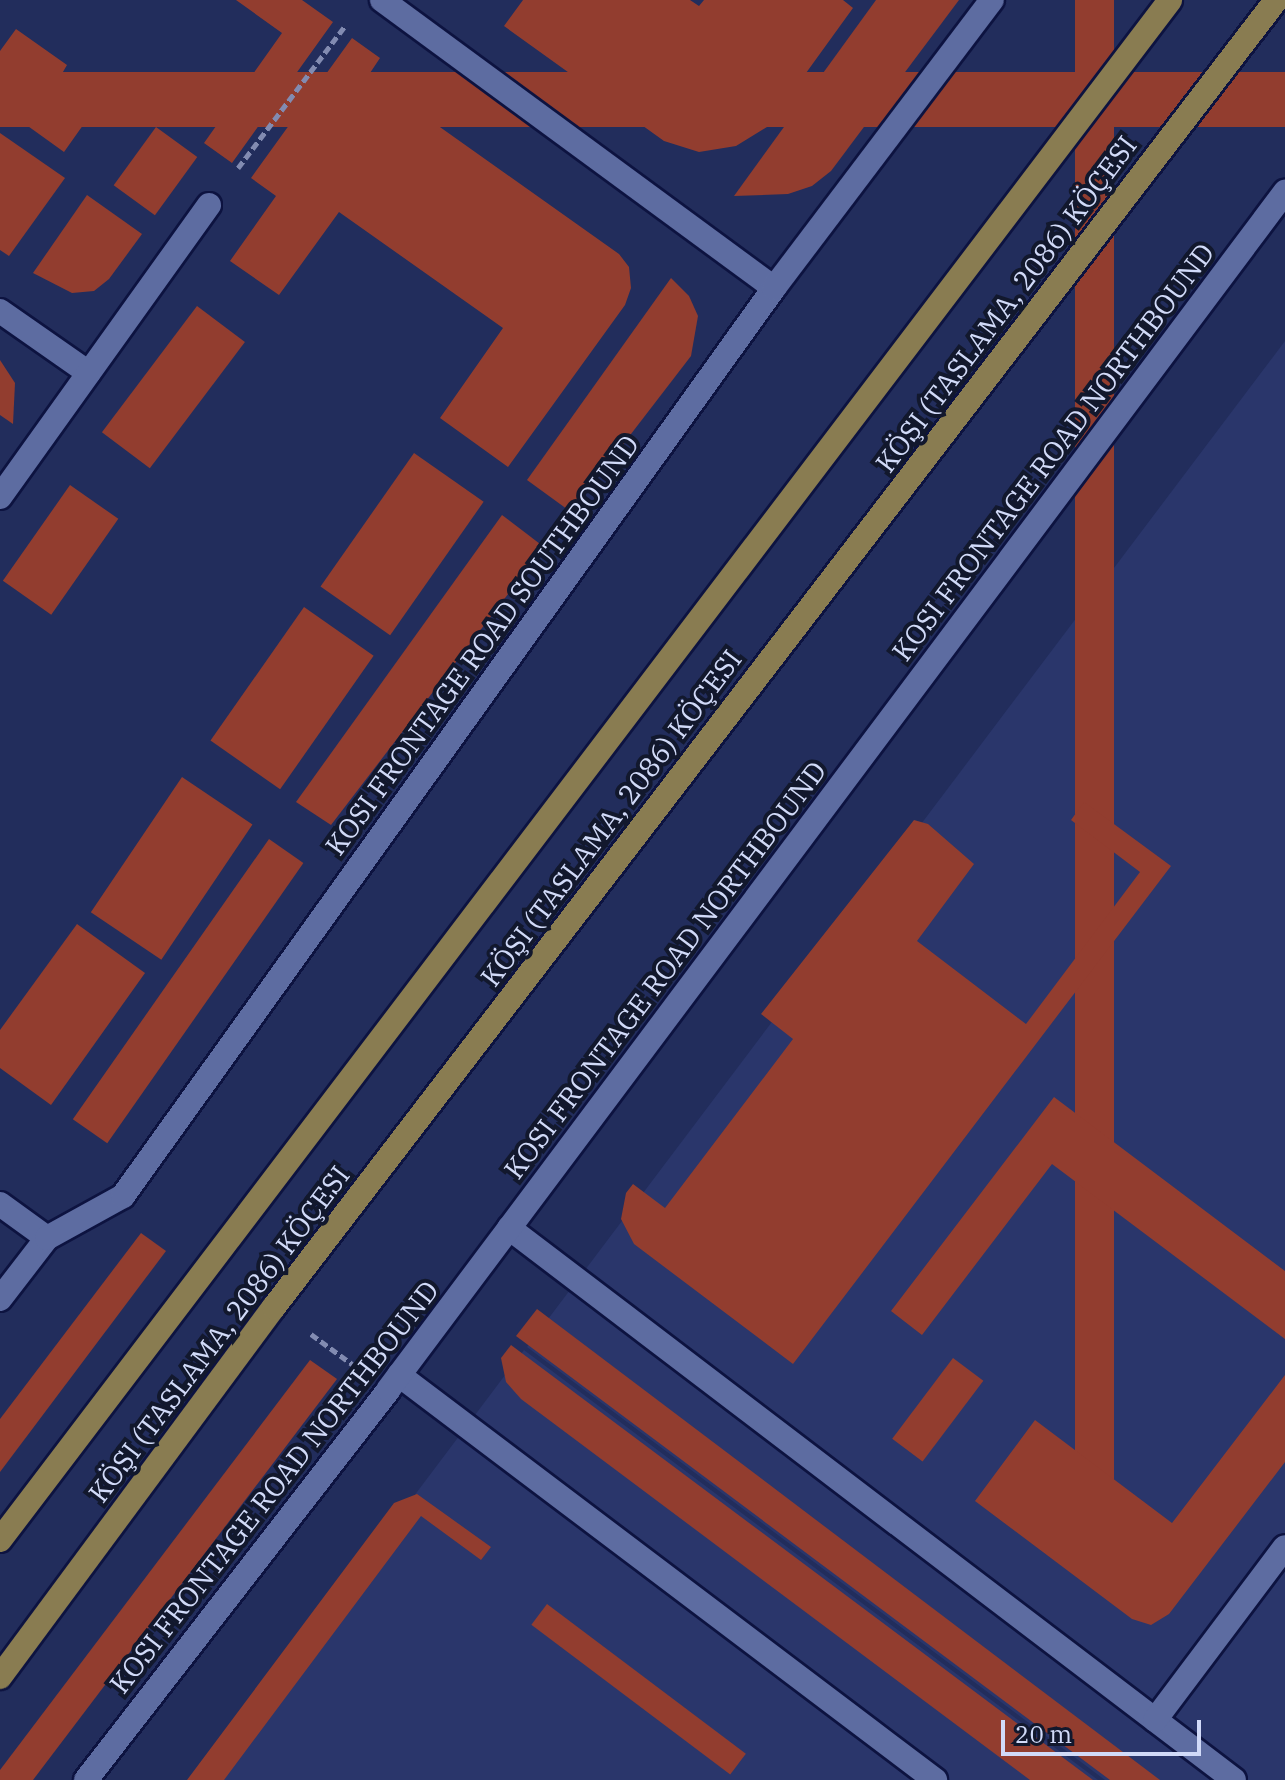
<!DOCTYPE html>
<meta charset="utf-8">
<style>
body{margin:0}
#map{position:relative;width:1285px;height:1780px;overflow:hidden;background:#222d5c;font-family:"IBM Plex Serif",serif}
div>[style]{position:absolute}
.built>*{inset:0;background:#2a366b}
.green>*{inset:0;background:#923d2f;transform-origin:0 0}
.path>*{height:5px;margin-top:-2.5px;transform-origin:0;background:repeating-linear-gradient(90deg,#828bb1 0 8px,transparent 0 12px)}
.roads{filter:drop-shadow(2px 0 #0d1340) drop-shadow(-2px 0 #0d1340) drop-shadow(0 2px #0d1340) drop-shadow(0 -2px #0d1340)}
.service>*{height:24px;margin:-12px;padding:0 12px;transform-origin:12px;border-radius:12px;background:#5d6ca1}
.minor>*{height:24px;margin:-12px;padding:0 12px;transform-origin:12px;border-radius:12px;background:#5d6ca1}
.primary>*{height:24px;margin:-12px;padding:0 12px;transform-origin:12px;border-radius:12px;background:#897c51}
span{translate:-50% -50%;white-space:nowrap;text-align:center;line-height:1.15;-webkit-text-stroke:8px #12182d;paint-order:stroke}
.street-label{font-size:28px;color:#d1daf8}
.scale{position:absolute;left:1001px;top:1720px;width:200px;height:36px;box-sizing:border-box;border:4px solid #d1daf8;border-top:0;padding-left:10px;font-size:24px;line-height:28px;white-space:nowrap;color:#d1daf8;-webkit-text-stroke:6px #12182d;paint-order:stroke}
</style>
<div id="map">
<div class="built">
<i style="clip-path:polygon(1285px 341px,1285px 1780px,1105px 1780px,527px 1347px)"></i>
<i style="clip-path:polygon(524px 1350px,1098px 1780px,200px 1780px)"></i>
</div>
<div class="green">
<i style="clip-path:polygon(236px 0,302px 0,333px 22px,232px 163px,204px 143px,282px 33px)"></i>
<i style="clip-path:polygon(523px 0,690px 0,699px 6px,704px 0,843px 0,853px 8px,767px 127px,736px 146px,699px 152px,664px 141px,504px 26px)"></i>
<i style="clip-path:polygon(876px 0,959px 0,831px 171px,812px 186px,788px 194px,734px 196px)"></i>
<i style="left:1075px;top:0;width:39px;height:1500px"></i>
<i style="clip-path:polygon(16px 29px,67px 65px,60px 77px,98px 104px,64px 152px,0 106px,0 51px)"></i>
<i style="clip-path:polygon(352px 38px,380px 58px,368px 76px,619px 254px,629px 267px,631px 288px,625px 305px,508px 467px,440px 418px,503px 328px,339px 212px,279px 295px,230px 261px,276px 196px,251px 178px)"></i>
<i style="left:1285px;top:72px;width:55px;height:1570px;rotate:90deg"></i>
<i style="left:156px;top:127px;width:51px;height:72px;rotate:36deg"></i>
<i style="clip-path:polygon(0 133px,65px 178px,9px 256px,0 250px)"></i>
<i style="clip-path:polygon(87px 195px,142px 234px,109px 279px,94px 291px,72px 293px,33px 273px)"></i>
<i style="clip-path:polygon(671px 278px,689px 296px,698px 316px,691px 356px,571px 512px,527px 480px)"></i>
<i style="left:197px;top:306px;width:60px;height:158px;rotate:37deg"></i>
<i style="clip-path:polygon(0 360px,15px 383px,13px 424px,0 415px)"></i>
<i style="left:414px;top:453px;width:85px;height:163px;rotate:35deg"></i>
<i style="left:70px;top:485px;width:59px;height:117px;rotate:35deg"></i>
<i style="clip-path:polygon(502px 515px,544px 547px,331px 825px,296px 802px)"></i>
<i style="left:304px;top:607px;width:85px;height:163px;rotate:35deg"></i>
<i style="left:182px;top:777px;width:85px;height:163px;rotate:34deg"></i>
<i style="clip-path:polygon(1084px 802px,1171px 866px,793px 1364px,634px 1244px,621px 1219px,626px 1193px,633px 1184px,665px 1208px,793px 1039px,761px 1014px,914px 820px,928px 824px,974px 864px,917px 941px,1026px 1024px,1140px 872px,1071px 820px)"></i>
<i style="left:269px;top:839px;width:42px;height:342px;rotate:35deg"></i>
<i style="clip-path:polygon(77px 924px,145px 973px,51px 1105px,0 1068px,0 1030px)"></i>
<i style="clip-path:polygon(1054px 1097px,1285px 1271px,1285px 1339px,1052px 1164px,922px 1335px,891px 1311px)"></i>
<i style="clip-path:polygon(141px 1233px,166px 1251px,0 1472px,0 1419px)"></i>
<i style="clip-path:polygon(537px 1309px,1160px 1780px,1110px 1780px,516px 1336px)"></i>
<i style="clip-path:polygon(511px 1345px,1093px 1780px,1030px 1780px,521px 1399px,506px 1382px,501px 1358px)"></i>
<i style="left:953px;top:1358px;width:38px;height:101px;rotate:37deg"></i>
<i style="clip-path:polygon(310px 1360px,337px 1379px,33px 1780px,0 1780px,0 1770px)"></i>
<i style="clip-path:polygon(1285px 1375px,1285px 1462px,1169px 1614px,1151px 1625px,1132px 1619px,975px 1501px,1035px 1420px,1172px 1523px)"></i>
<i style="clip-path:polygon(417px 1494px,491px 1547px,481px 1560px,421px 1516px,224px 1780px,187px 1780px,394px 1503px)"></i>
<i style="left:547px;top:1604px;width:249px;height:26px;rotate:37deg"></i>
</div>
<div class="path">
<i style="left:238px;top:168px;width:178px;rotate:-53deg"></i>
<i style="left:311px;top:1334px;width:51px;rotate:36.2deg"></i>
</div>
<div class="roads">
<div class="service">
<i style="left:382px;top:0;width:486px;rotate:36.3deg"></i>
<i style="left:0;top:311px;width:108px;rotate:34.9deg"></i>
<i style="left:0;top:497px;width:359px;rotate:-54.4deg"></i>
<i style="left:509px;top:1228px;width:911px;rotate:37.28deg"></i>
<i style="left:399px;top:1375px;width:672px;rotate:37.07deg"></i>
<i style="left:1155px;top:1720px;width:216px;rotate:-53.1deg"></i>
</div>
<div class="minor">
<i style="left:0;top:1204px;width:58px;rotate:35.9deg"></i>
<i style="left:0;top:1299px;width:77px;rotate:-52.4deg"></i>
<i style="left:47px;top:1238px;width:87px;rotate:-28.9deg"></i>
<i style="left:123px;top:1196px;width:1117px;rotate:-54.36deg"></i>
<i style="left:774px;top:288px;width:361px;rotate:-52.9deg"></i>
<i style="left:86px;top:1780px;width:493px;rotate:-52.2deg"></i>
<i style="left:388px;top:1390px;width:1497px;rotate:-53.18deg"></i>
</div>
<div class="primary">
<i style="left:0;top:1540px;width:1934px;rotate:-52.77deg"></i>
<i style="left:0;top:1677px;width:460px;rotate:-53.5deg"></i>
<i style="left:274px;top:1307px;width:1647px;rotate:-52.52deg"></i>
</div>
</div>
<div class="street-label">
<span style="left:1006px;top:304px;rotate:-53deg">KÖŞI (TASLAMA, 2086) KÖÇESI</span>
<span style="left:1053px;top:452px;rotate:-53deg">KOSI FRONTAGE ROAD NORTHBOUND</span>
<span style="left:482px;top:645px;rotate:-54deg">KOSI FRONTAGE ROAD SOUTHBOUND</span>
<span style="left:611px;top:818px;rotate:-53deg">KÖŞI (TASLAMA, 2086) KÖÇESI</span>
<span style="left:665px;top:970px;rotate:-53deg">KOSI FRONTAGE ROAD NORTHBOUND</span>
<span style="left:219px;top:1334px;rotate:-53deg">KÖŞI (TASLAMA, 2086) KÖÇESI</span>
<span style="left:274px;top:1487px;rotate:-52deg">KOSI FRONTAGE ROAD NORTHBOUND</span>
</div>
<div class="scale">20 m</div>
</div>
